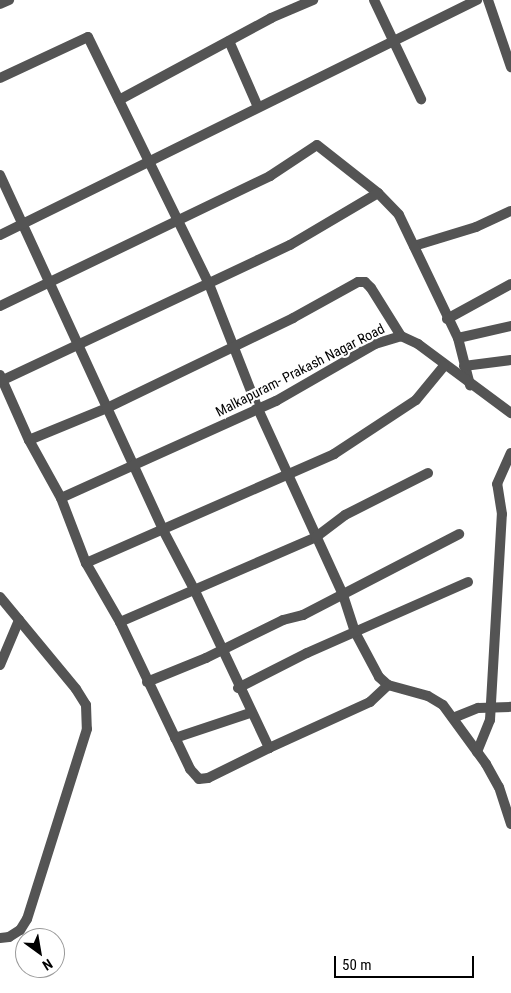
<!DOCTYPE html>
<style>
body{margin:0}
#map{position:relative;width:511px;height:993px;overflow:hidden;background:#fff;font-family:"Roboto Condensed",sans-serif}
div>[style]{position:absolute}
.minor>*{height:10px;margin:-5px;padding:0 5px;transform-origin:5px;border-radius:5px;background:#545454}
.tertiary>*{height:10px;margin:-5px;padding:0 5px;transform-origin:5px;border-radius:5px;background:#545454}
span{translate:-50% -50%;white-space:nowrap;text-align:center;line-height:1.15;-webkit-text-stroke:4.5px #fff;paint-order:stroke}
.street-label{font-size:14px;color:#000}
.north{position:absolute;left:15px;top:928px;width:50px;height:50px;box-sizing:border-box;background:#fff;border:1px solid #999;border-radius:50%;rotate:148deg;font-size:14px;font-weight:700;line-height:20px;text-align:center;color:#000}
.north::after{content:'';display:block;margin:auto;width:18px;height:22px;background:#000;clip-path:polygon(50% 0,100% 100%,50% 72%,0 100%)}
.scale{position:absolute;left:334px;top:956px;width:140px;height:22px;box-sizing:border-box;border:2px solid #000;border-top:0;padding-left:6px;font-size:15px;line-height:18px;white-space:nowrap;color:#000;-webkit-text-stroke:4px #fff;paint-order:stroke}
</style>
<div id="map">
<div class="minor">
<i style="left:374px;top:0;width:110px;rotate:64.6deg"></i>
<i style="left:488px;top:0;width:71px;rotate:71.1deg"></i>
<i style="left:229px;top:41px;width:72px;rotate:66.3deg"></i>
<i style="left:0;top:78px;width:97px;rotate:-25deg"></i>
<i style="left:88px;top:37px;width:275px;rotate:63.9deg"></i>
<i style="left:209px;top:284px;width:134px;rotate:68.6deg"></i>
<i style="left:258px;top:409px;width:205px;rotate:65.4deg"></i>
<i style="left:343px;top:595px;width:39px;rotate:72deg"></i>
<i style="left:355px;top:632px;width:51px;rotate:61.9deg"></i>
<i style="left:379px;top:677px;width:12px;rotate:42deg"></i>
<i style="left:388px;top:685px;width:41px;rotate:15.4deg"></i>
<i style="left:428px;top:696px;width:17px;rotate:31deg"></i>
<i style="left:443px;top:705px;width:73px;rotate:53.9deg"></i>
<i style="left:486px;top:764px;width:26px;rotate:61deg"></i>
<i style="left:499px;top:787px;width:39px;rotate:72deg"></i>
<i style="left:119px;top:100px;width:173px;rotate:-28.3deg"></i>
<i style="left:271px;top:18px;width:46px;rotate:-23.2deg"></i>
<i style="left:0;top:175px;width:391px;rotate:65.3deg"></i>
<i style="left:163px;top:530px;width:67px;rotate:62.3deg"></i>
<i style="left:194px;top:589px;width:176px;rotate:64.7deg"></i>
<i style="left:269px;top:748px;width:111px;rotate:-24.5deg"></i>
<i style="left:370px;top:702px;width:25px;rotate:-43deg"></i>
<i style="left:0;top:235px;width:532px;rotate:-26.23deg"></i>
<i style="left:414px;top:246px;width:65px;rotate:-17deg"></i>
<i style="left:476px;top:227px;width:38px;rotate:-25deg"></i>
<i style="left:0;top:306px;width:300px;rotate:-25.7deg"></i>
<i style="left:270px;top:176px;width:56px;rotate:-33.4deg"></i>
<i style="left:317px;top:145px;width:78px;rotate:38.2deg"></i>
<i style="left:378px;top:193px;width:30px;rotate:46deg"></i>
<i style="left:399px;top:215px;width:136px;rotate:64.4deg"></i>
<i style="left:458px;top:338px;width:49px;rotate:75.7deg"></i>
<i style="left:447px;top:319px;width:73px;rotate:-28.7deg"></i>
<i style="left:458px;top:338px;width:54px;rotate:-12.8deg"></i>
<i style="left:464px;top:366px;width:47px;rotate:-7.3deg"></i>
<i style="left:0;top:375px;width:71px;rotate:66deg"></i>
<i style="left:29px;top:440px;width:66px;rotate:61.1deg"></i>
<i style="left:61px;top:498px;width:70px;rotate:69deg"></i>
<i style="left:86px;top:563px;width:68px;rotate:60deg"></i>
<i style="left:120px;top:622px;width:163px;rotate:64.5deg"></i>
<i style="left:190px;top:769px;width:13px;rotate:48deg"></i>
<i style="left:199px;top:779px;width:9px;rotate:-6deg"></i>
<i style="left:208px;top:778px;width:68px;rotate:-26.2deg"></i>
<i style="left:3px;top:380px;width:317px;rotate:-25.2deg"></i>
<i style="left:290px;top:245px;width:102px;rotate:-30.6deg"></i>
<i style="left:29px;top:440px;width:84px;rotate:-22.3deg"></i>
<i style="left:107px;top:408px;width:207px;rotate:-25.8deg"></i>
<i style="left:293px;top:318px;width:74px;rotate:-29deg"></i>
<i style="left:358px;top:282px;width:7px"></i>
<i style="left:365px;top:282px;width:8px;rotate:45deg"></i>
<i style="left:371px;top:288px;width:57px;rotate:58deg"></i>
<i style="left:61px;top:498px;width:236px;rotate:-24.3deg"></i>
<i style="left:276px;top:401px;width:114px;rotate:-29.9deg"></i>
<i style="left:375px;top:344px;width:27px;rotate:-17deg"></i>
<i style="left:401px;top:336px;width:19px;rotate:25deg"></i>
<i style="left:418px;top:344px;width:116px;rotate:36.6deg"></i>
<i style="left:86px;top:563px;width:271px;rotate:-23.7deg"></i>
<i style="left:334px;top:454px;width:98px;rotate:-33.4deg"></i>
<i style="left:416px;top:400px;width:44px;rotate:-50.5deg"></i>
<i style="left:0;top:597px;width:119px;rotate:50.4deg"></i>
<i style="left:76px;top:689px;width:19px;rotate:58deg"></i>
<i style="left:86px;top:705px;width:24px;rotate:88deg"></i>
<i style="left:87px;top:729px;width:199px;rotate:107.5deg"></i>
<i style="left:27px;top:919px;width:13px;rotate:122deg"></i>
<i style="left:20px;top:930px;width:13px;rotate:148deg"></i>
<i style="left:9px;top:937px;width:9px;rotate:174deg"></i>
<i style="left:120px;top:622px;width:214px;rotate:-23.4deg"></i>
<i style="left:316px;top:537px;width:36px;rotate:-37deg"></i>
<i style="left:345px;top:515px;width:93px;rotate:-26.8deg"></i>
<i style="left:0;top:665px;width:49px;rotate:-67.1deg"></i>
<i style="left:147px;top:682px;width:64px;rotate:-22.1deg"></i>
<i style="left:206px;top:658px;width:86px;rotate:-26.3deg"></i>
<i style="left:283px;top:620px;width:21px;rotate:-14deg"></i>
<i style="left:303px;top:615px;width:176px;rotate:-27.4deg"></i>
<i style="left:238px;top:688px;width:77px;rotate:-26.9deg"></i>
<i style="left:307px;top:653px;width:176px;rotate:-23.8deg"></i>
<i style="left:453px;top:718px;width:27px;rotate:-22deg"></i>
<i style="left:478px;top:708px;width:33px;rotate:-2deg"></i>
<i style="left:175px;top:738px;width:79px;rotate:-18.4deg"></i>
<i style="left:477px;top:752px;width:35px;rotate:-68deg"></i>
<i style="left:490px;top:720px;width:206px;rotate:-86.7deg"></i>
<i style="left:502px;top:514px;width:30px;rotate:-99deg"></i>
<i style="left:497px;top:484px;width:34px;rotate:-66deg"></i>
</div>
<div class="tertiary">
<i style="left:0;top:4px;width:10px;rotate:-24deg"></i>
</div>
<div class="street-label">
<span style="left:300px;top:370px;rotate:-27deg">Malkapuram- Prakash Nagar Road</span>
</div>
<div class="north">N</div>
<div class="scale">50 m</div>
</div>
